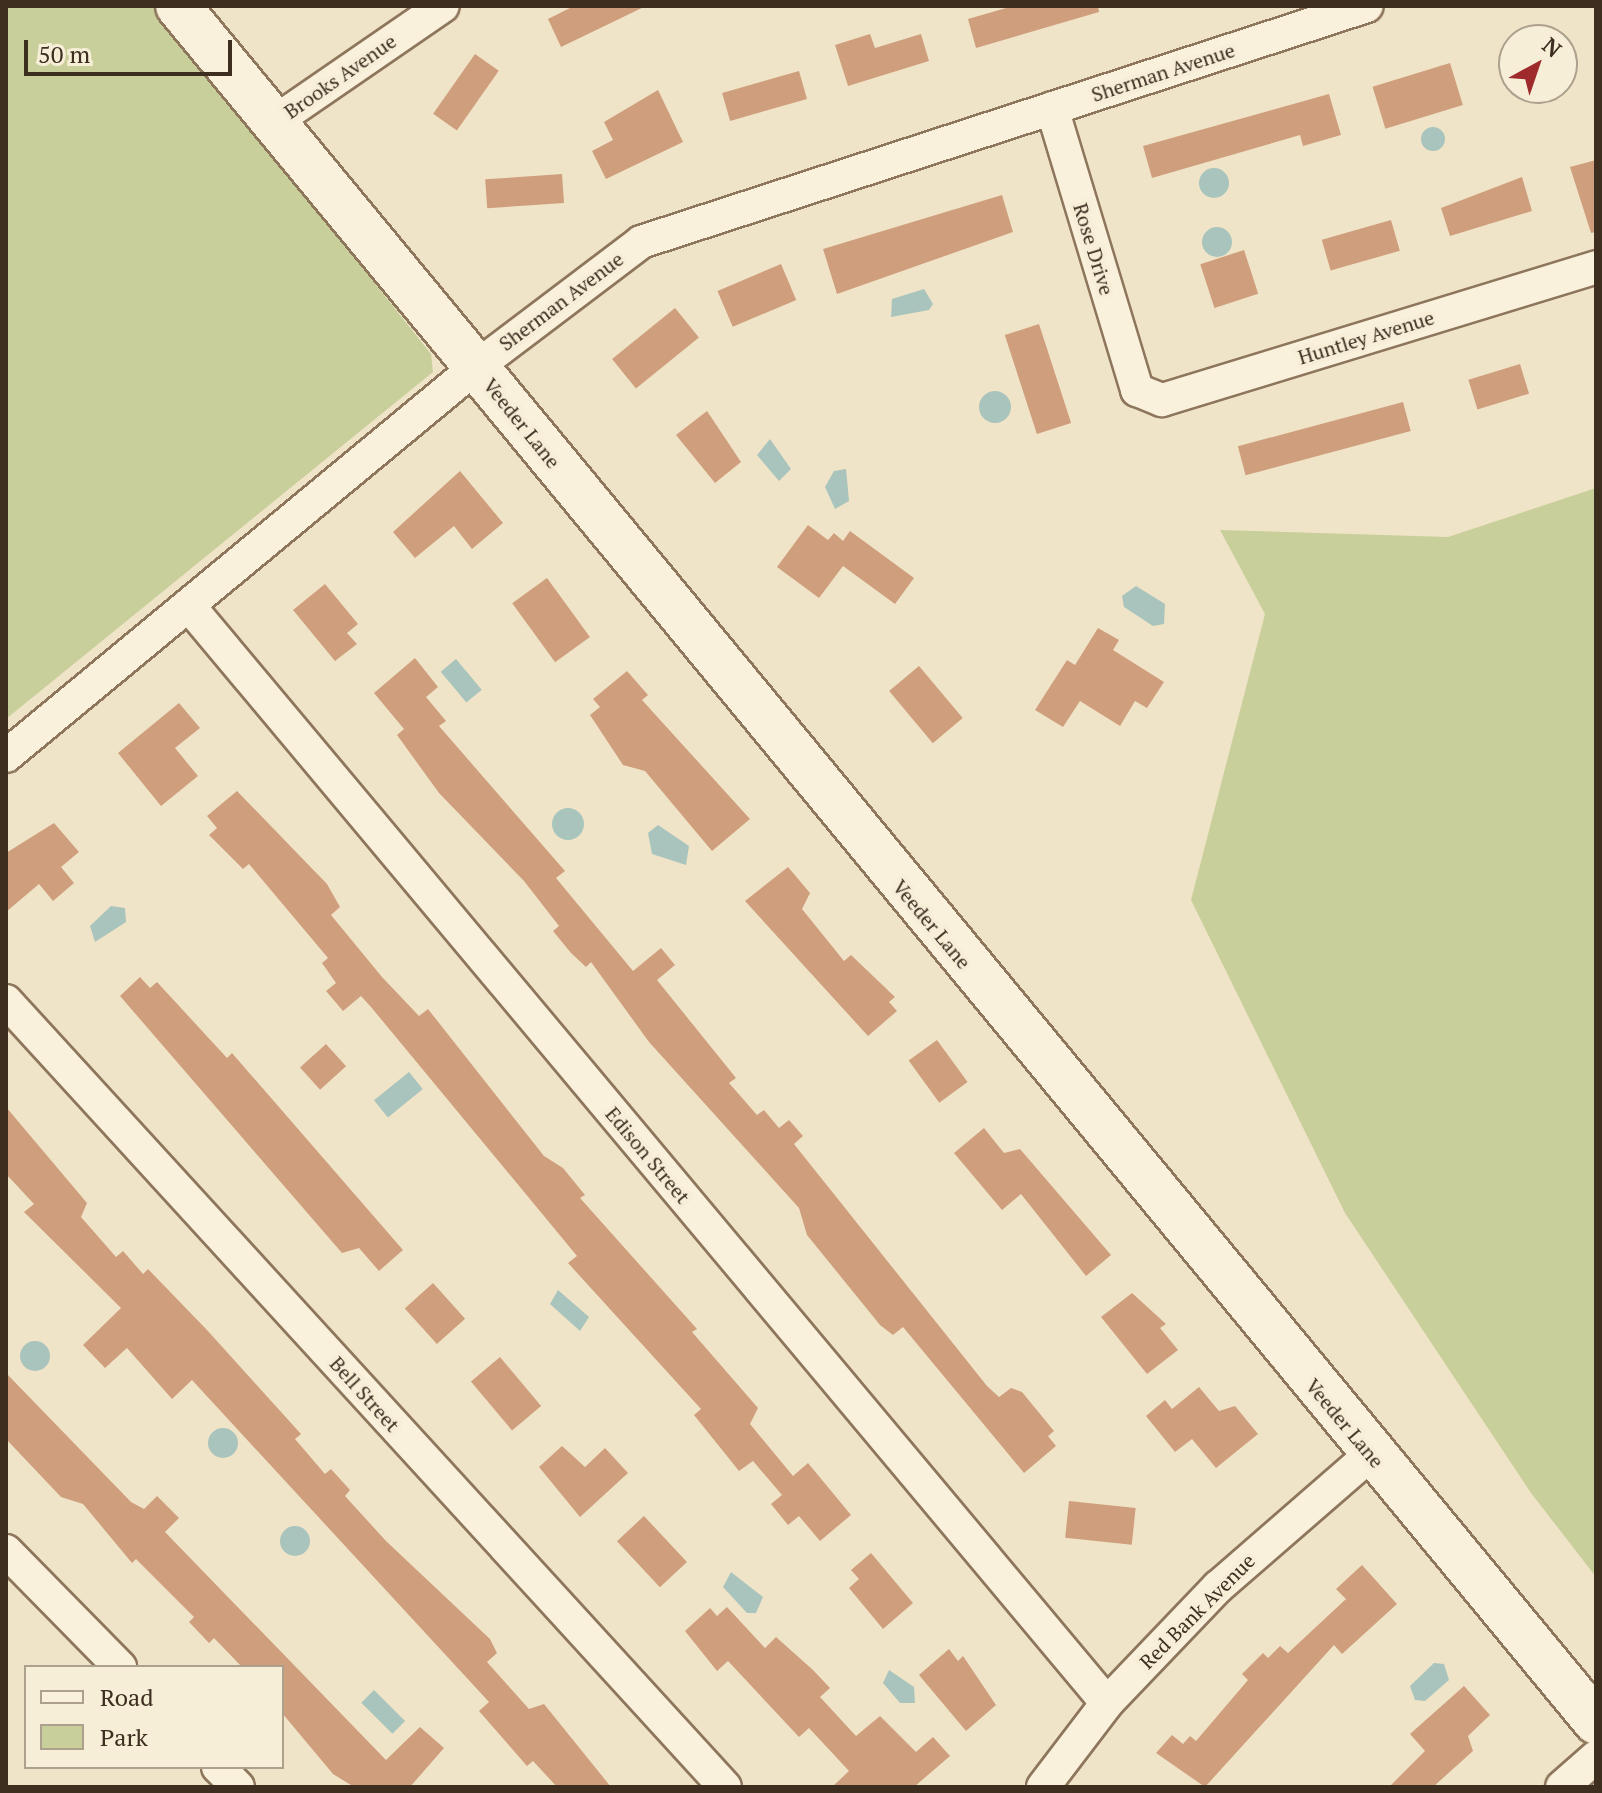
<!DOCTYPE html>
<style>
body{margin:0}
#map{position:relative;width:1602px;height:1793px;overflow:hidden;background:#f0e4c8;font-family:"PT Serif",serif}
div>[style]{position:absolute}
.green>*{inset:0;background:#c9cf9b}
.water>*{inset:0;background:#a9c4bc;transform-origin:0 0}
.round{border-radius:50%}
.building>*{inset:0;background:#cf9f7d;transform-origin:0 0}
.roads{filter:drop-shadow(2px 0 #8d765c) drop-shadow(-2px 0 #8d765c) drop-shadow(0 2px #8d765c) drop-shadow(0 -2px #8d765c)}
.street>*{height:32px;margin:-16px;padding:0 16px;transform-origin:16px;border-radius:16px;background:#faf1dc}
.secondary>*{height:44px;margin:-22px;padding:0 22px;transform-origin:22px;border-radius:22px;background:#faf1dc}
span{translate:-50% -50%;white-space:nowrap;text-align:center;line-height:1.15;-webkit-text-stroke:8px #f7eed8;paint-order:stroke}
.street-label{font-size:20px;color:#3d2e20}
.frame{position:absolute;inset:0;border:8px solid #3d2e20;pointer-events:none}
.legend{position:absolute;left:24px;top:1665px;width:260px;height:104px;box-sizing:border-box;background:#f7eed8;border:2px solid #ada18e;margin:0;padding:10px 14px;list-style:none;font-size:24px;color:#3d2e20}
.legend li{display:flex;align-items:center;gap:16px;height:40px}
.legend b{width:40px;border:2px solid #ada18e}
.north{position:absolute;left:1498px;top:24px;width:80px;height:80px;box-sizing:border-box;background:#f7eed8;border:2px solid #ada18e;border-radius:50%;rotate:40deg;font-size:22px;font-weight:700;line-height:32px;text-align:center;color:#3d2e20}
.north::after{content:'';display:block;margin:auto;width:28px;height:36px;background:#9e2a2b;clip-path:polygon(50% 0,100% 100%,50% 72%,0 100%)}
.scale{position:absolute;left:24px;top:40px;width:208px;height:36px;box-sizing:border-box;border:4px solid #3d2e20;border-top:0;padding-left:10px;font-size:24px;line-height:28px;white-space:nowrap;color:#3d2e20;-webkit-text-stroke:6px #f7eed8;paint-order:stroke}
</style>
<div id="map">
<div class="green">
<i style="clip-path:polygon(6px 6px,155px 6px,431px 354px,433px 372px,6px 719px)"></i>
<i style="clip-path:polygon(1596px 488px,1596px 1577px,1531px 1493px,1345px 1213px,1191px 900px,1265px 614px,1220px 530px,1448px 537px)"></i>
</div>
<div class="water">
<i class="round" style="left:1421px;top:127px;width:24px;height:24px"></i>
<i class="round" style="left:1199px;top:168px;width:30px;height:30px"></i>
<i class="round" style="left:1202px;top:227px;width:30px;height:30px"></i>
<i style="clip-path:polygon(924px 289px,933px 304px,929px 310px,891px 317px,892px 299px)"></i>
<i class="round" style="left:979px;top:391px;width:32px;height:32px"></i>
<i style="clip-path:polygon(770px 439px,791px 469px,779px 481px,757px 455px)"></i>
<i style="clip-path:polygon(846px 469px,849px 501px,835px 509px,825px 487px,834px 471px)"></i>
<i style="clip-path:polygon(1136px 586px,1165px 604px,1164px 624px,1153px 626px,1124px 607px,1122px 596px)"></i>
<i style="left:456px;top:659px;width:40px;height:20px;rotate:50deg"></i>
<i class="round" style="left:552px;top:808px;width:32px;height:32px"></i>
<i style="clip-path:polygon(658px 825px,689px 846px,686px 865px,652px 854px,648px 833px)"></i>
<i style="clip-path:polygon(111px 906px,125px 908px,126px 922px,95px 942px,90px 926px)"></i>
<i style="left:409px;top:1072px;width:22px;height:45px;rotate:51deg"></i>
<i style="clip-path:polygon(558px 1290px,589px 1317px,580px 1331px,550px 1304px)"></i>
<i class="round" style="left:20px;top:1341px;width:30px;height:30px"></i>
<i class="round" style="left:208px;top:1428px;width:30px;height:30px"></i>
<i class="round" style="left:280px;top:1526px;width:30px;height:30px"></i>
<i style="clip-path:polygon(731px 1572px,763px 1597px,756px 1613px,747px 1613px,723px 1587px)"></i>
<i style="clip-path:polygon(1434px 1663px,1444px 1664px,1449px 1680px,1425px 1701px,1415px 1700px,1410px 1686px)"></i>
<i style="clip-path:polygon(889px 1670px,914px 1687px,915px 1703px,900px 1703px,883px 1683px)"></i>
<i style="left:374px;top:1690px;width:44px;height:18px;rotate:45deg"></i>
</div>
<div class="building">
<i style="clip-path:polygon(574px 6px,646px 6px,561px 47px,548px 19px)"></i>
<i style="clip-path:polygon(1013px 6px,1098px 6px,1099px 12px,976px 48px,968px 19px)"></i>
<i style="clip-path:polygon(870px 34px,875px 48px,921px 34px,929px 61px,848px 86px,835px 45px)"></i>
<i style="left:475px;top:54px;width:29px;height:73px;rotate:35deg"></i>
<i style="left:1450px;top:63px;width:44px;height:81px;rotate:73deg"></i>
<i style="left:799px;top:71px;width:29px;height:80px;rotate:74deg"></i>
<i style="clip-path:polygon(658px 90px,683px 142px,606px 179px,592px 151px,613px 140px,604px 122px)"></i>
<i style="clip-path:polygon(1329px 94px,1341px 135px,1303px 146px,1300px 135px,1152px 178px,1143px 146px)"></i>
<i style="clip-path:polygon(1596px 160px,1596px 232px,1591px 233px,1570px 167px)"></i>
<i style="left:562px;top:174px;width:29px;height:77px;rotate:86deg"></i>
<i style="clip-path:polygon(1522px 177px,1532px 211px,1450px 236px,1441px 208px)"></i>
<i style="clip-path:polygon(1002px 195px,1013px 232px,837px 294px,823px 249px)"></i>
<i style="left:1391px;top:220px;width:32px;height:72px;rotate:74deg"></i>
<i style="left:1244px;top:250px;width:46px;height:46px;rotate:72deg"></i>
<i style="left:781px;top:264px;width:39px;height:69px;rotate:67deg"></i>
<i style="left:675px;top:308px;width:38px;height:81px;rotate:51deg"></i>
<i style="left:1039px;top:324px;width:104px;height:36px;rotate:72deg"></i>
<i style="left:1520px;top:364px;width:31px;height:54px;rotate:73deg"></i>
<i style="left:1403px;top:402px;width:30px;height:171px;rotate:75deg"></i>
<i style="clip-path:polygon(707px 411px,741px 462px,715px 483px,676px 435px)"></i>
<i style="clip-path:polygon(460px 471px,503px 523px,472px 549px,454px 526px,415px 558px,393px 532px)"></i>
<i style="clip-path:polygon(808px 525px,828px 540px,834px 533px,843px 541px,850px 531px,914px 578px,895px 604px,843px 566px,819px 598px,777px 567px)"></i>
<i style="left:547px;top:578px;width:73px;height:43px;rotate:54deg"></i>
<i style="clip-path:polygon(325px 584px,358px 624px,347px 633px,357px 644px,335px 661px,293px 610px)"></i>
<i style="clip-path:polygon(1098px 628px,1119px 640px,1113px 650px,1164px 682px,1147px 708px,1135px 701px,1120px 726px,1080px 701px,1063px 727px,1035px 710px,1067px 660px,1075px 665px)"></i>
<i style="clip-path:polygon(415px 658px,438px 687px,426px 697px,446px 721px,439px 726px,565px 871px,556px 878px,633px 971px,661px 948px,675px 965px,657px 980px,736px 1078px,729px 1083px,757px 1115px,764px 1110px,779px 1128px,789px 1120px,803px 1136px,794px 1144px,987px 1386px,999px 1397px,1011px 1388px,1022px 1392px,1054px 1431px,1048px 1436px,1056px 1446px,1024px 1473px,903px 1327px,893px 1335px,880px 1325px,807px 1235px,799px 1208px,649px 1042px,591px 962px,586px 967px,571px 953px,553px 931px,559px 926px,524px 881px,439px 793px,397px 735px,404px 729px,374px 693px)"></i>
<i style="left:919px;top:666px;width:68px;height:39px;rotate:50deg"></i>
<i style="clip-path:polygon(627px 671px,648px 695px,642px 700px,750px 819px,712px 851px,645px 771px,623px 765px,590px 715px,600px 707px,593px 699px)"></i>
<i style="clip-path:polygon(179px 703px,200px 728px,175px 748px,198px 776px,161px 806px,118px 753px)"></i>
<i style="clip-path:polygon(237px 791px,327px 884px,340px 907px,331px 915px,382px 977px,419px 1016px,428px 1009px,544px 1156px,563px 1168px,585px 1195px,580px 1198px,697px 1329px,692px 1332px,758px 1408px,750px 1424px,793px 1476px,808px 1463px,851px 1515px,820px 1541px,799px 1516px,788px 1525px,771px 1504px,782px 1495px,753px 1461px,739px 1471px,694px 1415px,701px 1409px,568px 1263px,577px 1256px,371px 1007px,361px 996px,343px 1011px,326px 991px,336px 983px,322px 963px,328px 958px,249px 864px,243px 869px,209px 835px,217px 828px,207px 816px)"></i>
<i style="clip-path:polygon(54px 823px,79px 852px,61px 867px,74px 883px,53px 901px,39px 884px,6px 912px,6px 853px)"></i>
<i style="clip-path:polygon(788px 867px,810px 893px,802px 909px,844px 961px,851px 955px,895px 997px,889px 1002px,897px 1011px,868px 1036px,745px 901px)"></i>
<i style="clip-path:polygon(140px 977px,150px 988px,157px 982px,227px 1058px,232px 1053px,403px 1250px,379px 1271px,359px 1248px,342px 1253px,120px 996px)"></i>
<i style="left:937px;top:1040px;width:52px;height:35px;rotate:54deg"></i>
<i style="left:326px;top:1044px;width:30px;height:35px;rotate:48deg"></i>
<i style="clip-path:polygon(6px 1107px,87px 1203px,81px 1217px,116px 1257px,123px 1251px,143px 1274px,148px 1269px,207px 1330px,301px 1434px,295px 1439px,325px 1474px,331px 1469px,350px 1490px,345px 1496px,386px 1541px,490px 1639px,497px 1653px,487px 1662px,529px 1709px,544px 1704px,611px 1787px,557px 1787px,533px 1761px,527px 1766px,479px 1711px,489px 1702px,192px 1380px,172px 1399px,127px 1348px,105px 1368px,83px 1345px,121px 1308px,24px 1212px,34px 1204px,6px 1174px)"></i>
<i style="clip-path:polygon(984px 1128px,1004px 1153px,1020px 1149px,1111px 1255px,1086px 1276px,1021px 1194px,1002px 1210px,954px 1153px)"></i>
<i style="left:433px;top:1283px;width:48px;height:38px;rotate:48deg"></i>
<i style="clip-path:polygon(1132px 1293px,1166px 1324px,1160px 1328px,1178px 1350px,1147px 1374px,1101px 1317px)"></i>
<i style="left:500px;top:1357px;width:64px;height:38px;rotate:50deg"></i>
<i style="clip-path:polygon(6px 1373px,131px 1502px,144px 1509px,157px 1496px,179px 1518px,165px 1532px,386px 1760px,420px 1727px,444px 1748px,410px 1787px,354px 1787px,333px 1774px,282px 1713px,282px 1667px,242px 1667px,214px 1638px,209px 1643px,189px 1622px,194px 1617px,136px 1559px,132px 1563px,83px 1504px,61px 1497px,6px 1439px)"></i>
<i style="clip-path:polygon(1199px 1387px,1219px 1411px,1235px 1406px,1258px 1434px,1216px 1468px,1192px 1439px,1175px 1452px,1146px 1416px,1165px 1400px,1172px 1409px)"></i>
<i style="clip-path:polygon(562px 1446px,585px 1467px,605px 1448px,628px 1473px,580px 1517px,539px 1467px)"></i>
<i style="left:1069px;top:1501px;width:67px;height:37px;rotate:6deg"></i>
<i style="left:644px;top:1516px;width:63px;height:37px;rotate:47deg"></i>
<i style="clip-path:polygon(871px 1553px,913px 1603px,883px 1629px,849px 1588px,859px 1579px,851px 1570px)"></i>
<i style="clip-path:polygon(1362px 1565px,1397px 1604px,1342px 1654px,1334px 1645px,1205px 1787px,1156px 1753px,1172px 1735px,1183px 1744px,1190px 1736px,1196px 1741px,1248px 1680px,1242px 1674px,1263px 1653px,1268px 1658px,1280px 1646px,1288px 1653px,1346px 1599px,1336px 1589px)"></i>
<i style="clip-path:polygon(727px 1607px,765px 1648px,776px 1637px,813px 1670px,830px 1688px,820px 1697px,856px 1736px,880px 1716px,916px 1752px,933px 1737px,950px 1756px,914px 1787px,832px 1787px,849px 1771px,809px 1728px,799px 1737px,728px 1661px,717px 1671px,685px 1631px,710px 1608px,717px 1616px)"></i>
<i style="clip-path:polygon(949px 1649px,958px 1661px,963px 1656px,996px 1705px,966px 1731px,919px 1675px)"></i>
<i style="clip-path:polygon(1464px 1686px,1490px 1715px,1468px 1736px,1473px 1751px,1433px 1787px,1389px 1787px,1425px 1751px,1410px 1734px)"></i>
</div>
<div class="roads">
<div class="street">
<i style="left:1052px;top:108px;width:295px;rotate:73.2deg"></i>
<i style="left:1137px;top:390px;width:27px;rotate:22deg"></i>
<i style="left:1162px;top:400px;width:454px;rotate:-17deg"></i>
<i style="left:277px;top:120px;width:201px;rotate:-34.5deg"></i>
<i style="left:189px;top:606px;width:1430px;rotate:50.08deg"></i>
<i style="left:6px;top:756px;width:610px;rotate:-39.61deg"></i>
<i style="left:476px;top:367px;width:207px;rotate:-37.1deg"></i>
<i style="left:641px;top:242px;width:763px;rotate:-18.01deg"></i>
<i style="left:6px;top:1001px;width:1065px;rotate:47.55deg"></i>
<i style="left:6px;top:1551px;width:163px;rotate:45.5deg"></i>
<i style="left:218px;top:1767px;width:28px;rotate:45deg"></i>
<i style="left:1043px;top:1787px;width:106px;rotate:-52.7deg"></i>
<i style="left:1107px;top:1703px;width:161px;rotate:-46.3deg"></i>
<i style="left:1218px;top:1587px;width:203px;rotate:-41deg"></i>
<i style="left:1562px;top:1787px;width:45px;rotate:-41.4deg"></i>
</div>
<div class="secondary">
<i style="left:178px;top:6px;width:2226px;rotate:50.43deg"></i>
</div>
</div>
<div class="street-label">
<span style="left:1163px;top:72px;rotate:-18deg">Sherman Avenue</span>
<span style="left:340px;top:76px;rotate:-35deg">Brooks Avenue</span>
<span style="left:1094px;top:249px;rotate:73deg">Rose Drive</span>
<span style="left:561px;top:301px;rotate:-37deg">Sherman Avenue</span>
<span style="left:1366px;top:337px;rotate:-17deg">Huntley Avenue</span>
<span style="left:522px;top:423px;rotate:51deg">Veeder Lane</span>
<span style="left:932px;top:924px;rotate:50deg">Veeder Lane</span>
<span style="left:648px;top:1155px;rotate:50deg">Edison Street</span>
<span style="left:365px;top:1394px;rotate:48deg">Bell Street</span>
<span style="left:1345px;top:1423px;rotate:50deg">Veeder Lane</span>
<span style="left:1197px;top:1611px;rotate:-45deg">Red Bank Avenue</span>
</div>
<div class="frame"></div>
<ul class="legend">
<li><b style="height:10px;background:#faf1dc"></b>Road</li>
<li><b style="height:22px;background:#c9cf9b"></b>Park</li>
</ul>
<div class="north">N</div>
<div class="scale">50 m</div>
</div>
